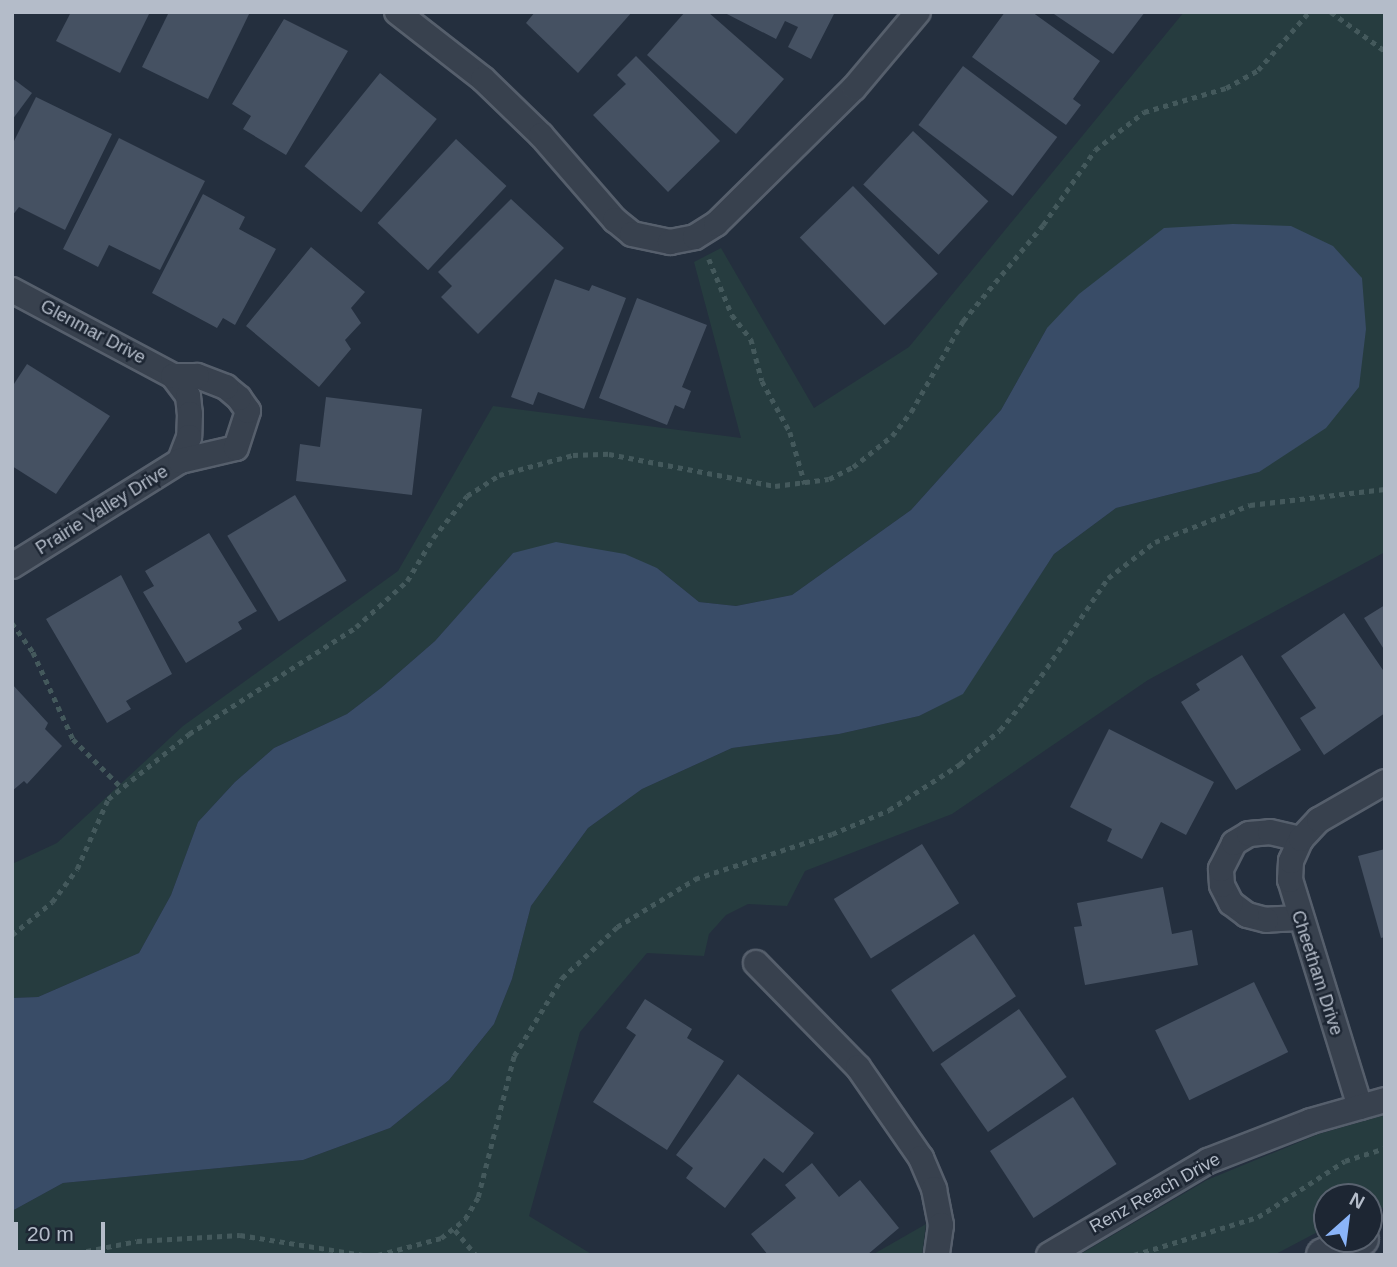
<!DOCTYPE html>
<style>
body{margin:0}
#map{position:relative;width:1397px;height:1267px;overflow:hidden;background:#242f3e;font-family:Arial,sans-serif}
div>[style]{position:absolute}
.green>*{inset:0;background:#263c3f}
.water>*{inset:0;background:#394c67}
.building>*{inset:0;background:#455162;transform-origin:0 0}
.path>*{height:4.5px;margin-top:-2.25px;transform-origin:0;background:repeating-linear-gradient(90deg,#44595c 0 5px,transparent 0 10px)}
.roads{filter:drop-shadow(2px 0 #565f6c) drop-shadow(-2px 0 #565f6c) drop-shadow(0 2px #565f6c) drop-shadow(0 -2px #565f6c)}
.minor>*{height:24px;margin:-12px;padding:0 12px;transform-origin:12px;border-radius:12px;background:#38414e}
.tertiary>*{height:32px;margin:-16px;padding:0 16px;transform-origin:16px;border-radius:16px;background:#38414e}
span{translate:-50% -50%;white-space:nowrap;text-align:center;line-height:1.15;-webkit-text-stroke:5px #1d2633;paint-order:stroke}
.street-label{font-size:18px;color:#b4bcc9}
.frame{position:absolute;inset:0;border:14px solid #b4bcc9;pointer-events:none}
.north{position:absolute;left:1313px;top:1183px;width:70px;height:70px;box-sizing:border-box;background:#1d2633;border:2px solid #59626f;border-radius:50%;rotate:28deg;font-size:19px;font-weight:700;line-height:28px;text-align:center;color:#b4bcc9}
.north::after{content:'';display:block;margin:auto;width:24px;height:32px;background:#8ab4f8;clip-path:polygon(50% 0,100% 100%,50% 72%,0 100%)}
.scale{position:absolute;left:14px;top:1222px;width:91px;height:32px;box-sizing:border-box;border:4px solid #b4bcc9;border-top:0;padding-left:9px;font-size:21px;line-height:24px;white-space:nowrap;color:#b4bcc9;-webkit-text-stroke:5px #1d2633;paint-order:stroke}
</style>
<div id="map">
<div class="green">
<i style="clip-path:polygon(1184px 12px,1385px 12px,1385px 552px,1148px 680px,952px 814px,805px 871px,787px 906px,748px 904px,726px 915px,709px 934px,704px 956px,647px 953px,580px 1032px,529px 1216px,593px 1255px,12px 1255px,12px 1211px,63px 1183px,303px 1160px,390px 1128px,449px 1080px,494px 1024px,512px 979px,531px 906px,588px 828px,642px 789px,732px 748px,839px 734px,919px 716px,962px 694px,1054px 554px,1116px 508px,1259px 472px,1047px 328px,1001px 410px,911px 510px,792px 595px,736px 606px,699px 602px,657px 568px,513px 553px,435px 641px,381px 688px,347px 714px,274px 748px,235px 782px,198px 822px,171px 895px,139px 953px,38px 997px,12px 998px,12px 864px,57px 843px,183px 726px,398px 571px,493px 406px,741px 438px,694px 262px,721px 248px,814px 408px,909px 347px)"></i>
<i style="clip-path:polygon(1385px 1115px,1385px 1207px,1369px 1212px,1369px 1197px,1327px 1197px,1327px 1227px,1274px 1255px,1079px 1255px,1207px 1180px,1319px 1134px)"></i>
<i style="clip-path:polygon(926px 1224px,922px 1255px,872px 1255px)"></i>
</div>
<div class="water">
<i style="clip-path:polygon(1233px 224px,1291px 226px,1333px 246px,1362px 278px,1366px 329px,1359px 387px,1326px 428px,1259px 472px,1116px 508px,1054px 554px,963px 694px,919px 716px,839px 734px,732px 748px,642px 789px,588px 828px,531px 906px,512px 979px,494px 1024px,449px 1080px,390px 1128px,303px 1160px,63px 1183px,12px 1211px,12px 998px,38px 997px,139px 953px,171px 895px,198px 822px,235px 782px,274px 748px,347px 714px,381px 688px,435px 641px,513px 553px,556px 542px,625px 554px,657px 568px,699px 602px,736px 606px,792px 595px,911px 510px,1001px 410px,1047px 328px,1079px 294px,1164px 228px)"></i>
</div>
<div class="building">
<i style="clip-path:polygon(71px 12px,150px 12px,120px 73px,56px 41px)"></i>
<i style="clip-path:polygon(169px 12px,250px 12px,208px 99px,142px 67px)"></i>
<i style="clip-path:polygon(535px 12px,632px 12px,578px 73px,526px 23px)"></i>
<i style="clip-path:polygon(685px 12px,708px 12px,784px 79px,736px 134px,647px 55px)"></i>
<i style="clip-path:polygon(723px 12px,835px 12px,811px 59px,788px 47px,798px 27px,785px 21px,776px 39px)"></i>
<i style="clip-path:polygon(1005px 12px,1032px 12px,1100px 61px,1073px 99px,1081px 105px,1066px 125px,972px 57px)"></i>
<i style="clip-path:polygon(1051px 12px,1145px 12px,1113px 54px)"></i>
<i style="clip-path:polygon(284px 19px,348px 51px,286px 155px,243px 129px,251px 116px,232px 104px)"></i>
<i style="clip-path:polygon(636px 56px,720px 141px,668px 192px,593px 115px,626px 84px,617px 75px)"></i>
<i style="left:963px;top:66px;width:118px;height:74px;rotate:37deg"></i>
<i style="left:380px;top:73px;width:73px;height:120px;rotate:39deg"></i>
<i style="clip-path:polygon(12px 78px,32px 93px,12px 120px)"></i>
<i style="clip-path:polygon(36px 97px,112px 134px,65px 230px,19px 207px,12px 216px,12px 145px)"></i>
<i style="left:913px;top:131px;width:103px;height:73px;rotate:43deg"></i>
<i style="clip-path:polygon(119px 138px,205px 181px,160px 270px,109px 245px,98px 267px,63px 249px)"></i>
<i style="left:456px;top:139px;width:69px;height:115px;rotate:43deg"></i>
<i style="left:853px;top:186px;width:122px;height:74px;rotate:46deg"></i>
<i style="clip-path:polygon(203px 194px,245px 217px,239px 229px,276px 249px,235px 325px,223px 318px,217px 328px,152px 293px)"></i>
<i style="clip-path:polygon(511px 199px,564px 248px,478px 334px,441px 297px,452px 286px,438px 272px)"></i>
<i style="clip-path:polygon(311px 247px,365px 292px,351px 308px,361px 323px,345px 340px,351px 349px,319px 387px,246px 326px)"></i>
<i style="clip-path:polygon(555px 279px,589px 291px,592px 285px,626px 298px,584px 409px,538px 392px,533px 405px,511px 397px)"></i>
<i style="clip-path:polygon(637px 298px,707px 325px,682px 387px,691px 391px,684px 409px,675px 405px,667px 425px,599px 398px)"></i>
<i style="clip-path:polygon(27px 364px,110px 416px,56px 494px,12px 466px,12px 387px)"></i>
<i style="clip-path:polygon(326px 397px,422px 409px,412px 495px,296px 481px,300px 444px,320px 447px)"></i>
<i style="left:295px;top:495px;width:100px;height:79px;rotate:59deg"></i>
<i style="clip-path:polygon(209px 533px,257px 611px,238px 622px,242px 629px,186px 663px,143px 592px,154px 586px,145px 571px)"></i>
<i style="clip-path:polygon(121px 575px,172px 674px,126px 701px,131px 709px,107px 723px,46px 619px)"></i>
<i style="clip-path:polygon(1385px 605px,1385px 651px,1364px 618px)"></i>
<i style="clip-path:polygon(1344px 613px,1385px 673px,1385px 713px,1324px 755px,1300px 718px,1316px 708px,1281px 656px)"></i>
<i style="clip-path:polygon(1242px 655px,1301px 750px,1236px 790px,1181px 702px,1200px 690px,1196px 684px)"></i>
<i style="clip-path:polygon(12px 684px,48px 723px,45px 729px,62px 746px,27px 784px,24px 781px,12px 791px)"></i>
<i style="clip-path:polygon(1109px 729px,1214px 782px,1186px 835px,1161px 822px,1142px 859px,1107px 841px,1112px 829px,1070px 807px)"></i>
<i style="left:922px;top:844px;width:70px;height:104px;rotate:58deg"></i>
<i style="clip-path:polygon(1385px 849px,1385px 937px,1381px 938px,1358px 856px)"></i>
<i style="clip-path:polygon(1163px 887px,1172px 934px,1192px 930px,1198px 965px,1085px 985px,1074px 927px,1082px 926px,1077px 903px)"></i>
<i style="left:974px;top:934px;width:75px;height:100px;rotate:56deg"></i>
<i style="left:1254px;top:982px;width:78px;height:110px;rotate:64deg"></i>
<i style="clip-path:polygon(645px 999px,692px 1029px,687px 1038px,724px 1061px,667px 1150px,593px 1102px,636px 1035px,626px 1028px)"></i>
<i style="left:1019px;top:1009px;width:83px;height:96px;rotate:55deg"></i>
<i style="clip-path:polygon(738px 1074px,814px 1133px,783px 1173px,764px 1158px,725px 1208px,686px 1178px,693px 1168px,676px 1155px)"></i>
<i style="left:1073px;top:1097px;width:80px;height:99px;rotate:57deg"></i>
<i style="clip-path:polygon(812px 1163px,839px 1197px,860px 1180px,899px 1228px,867px 1255px,768px 1255px,751px 1234px,796px 1198px,785px 1185px)"></i>
</div>
<div class="path">
<i style="left:1331px;top:12px;width:67px;rotate:35.8deg"></i>
<i style="left:709px;top:259px;width:61px;rotate:67.7deg"></i>
<i style="left:732px;top:315px;width:31px;rotate:52deg"></i>
<i style="left:751px;top:339px;width:43px;rotate:75.3deg"></i>
<i style="left:762px;top:381px;width:58px;rotate:61.2deg"></i>
<i style="left:790px;top:432px;width:54px;rotate:73.9deg"></i>
<i style="left:12px;top:623px;width:36px;rotate:54deg"></i>
<i style="left:33px;top:652px;width:96px;rotate:65.3deg"></i>
<i style="left:73px;top:739px;width:69px;rotate:45deg"></i>
<i style="left:12px;top:935px;width:52px;rotate:-39.5deg"></i>
<i style="left:52px;top:902px;width:41px;rotate:-52.9deg"></i>
<i style="left:77px;top:869px;width:77px;rotate:-66.1deg"></i>
<i style="left:108px;top:799px;width:104px;rotate:-38.7deg"></i>
<i style="left:189px;top:734px;width:198px;rotate:-32.6deg"></i>
<i style="left:356px;top:627px;width:69px;rotate:-42deg"></i>
<i style="left:407px;top:581px;width:50px;rotate:-58.8deg"></i>
<i style="left:433px;top:538px;width:54px;rotate:-51deg"></i>
<i style="left:467px;top:496px;width:38px;rotate:-33deg"></i>
<i style="left:499px;top:475px;width:77px;rotate:-15.1deg"></i>
<i style="left:573px;top:455px;width:36px;rotate:-2deg"></i>
<i style="left:609px;top:454px;width:169px;rotate:10.9deg"></i>
<i style="left:775px;top:486px;width:54px;rotate:-7.4deg"></i>
<i style="left:829px;top:479px;width:27px;rotate:-27deg"></i>
<i style="left:853px;top:467px;width:50px;rotate:-38.5deg"></i>
<i style="left:892px;top:436px;width:31px;rotate:-52deg"></i>
<i style="left:911px;top:412px;width:105px;rotate:-60.3deg"></i>
<i style="left:963px;top:321px;width:125px;rotate:-50.2deg"></i>
<i style="left:1043px;top:225px;width:91px;rotate:-55.3deg"></i>
<i style="left:1095px;top:150px;width:62px;rotate:-37.8deg"></i>
<i style="left:1144px;top:112px;width:85px;rotate:-16.3deg"></i>
<i style="left:1226px;top:88px;width:37px;rotate:-29deg"></i>
<i style="left:1258px;top:70px;width:77px;rotate:-48.7deg"></i>
<i style="left:455px;top:1230px;width:33px;rotate:50deg"></i>
<i style="left:67px;top:1255px;width:71px;rotate:-11.3deg"></i>
<i style="left:137px;top:1241px;width:103px;rotate:-3.3deg"></i>
<i style="left:240px;top:1235px;width:126px;rotate:9.2deg"></i>
<i style="left:378px;top:1255px;width:65px;rotate:-15.1deg"></i>
<i style="left:441px;top:1238px;width:31px;rotate:-38deg"></i>
<i style="left:465px;top:1219px;width:26px;rotate:-59deg"></i>
<i style="left:478px;top:1197px;width:146px;rotate:-75.7deg"></i>
<i style="left:514px;top:1056px;width:92px;rotate:-58.4deg"></i>
<i style="left:562px;top:978px;width:75px;rotate:-42.8deg"></i>
<i style="left:617px;top:927px;width:92px;rotate:-31.6deg"></i>
<i style="left:695px;top:879px;width:144px;rotate:-18.2deg"></i>
<i style="left:832px;top:834px;width:62px;rotate:-22.8deg"></i>
<i style="left:889px;top:810px;width:85px;rotate:-32.9deg"></i>
<i style="left:960px;top:764px;width:52px;rotate:-40.4deg"></i>
<i style="left:1000px;top:730px;width:38px;rotate:-50deg"></i>
<i style="left:1024px;top:701px;width:149px;rotate:-55.7deg"></i>
<i style="left:1108px;top:578px;width:59px;rotate:-37.5deg"></i>
<i style="left:1155px;top:542px;width:102px;rotate:-21.3deg"></i>
<i style="left:1250px;top:505px;width:136px;rotate:-6.8deg"></i>
<i style="left:1134px;top:1255px;width:130px;rotate:-17deg"></i>
<i style="left:1258px;top:1217px;width:103px;rotate:-32.8deg"></i>
<i style="left:1345px;top:1161px;width:42px;rotate:-18deg"></i>
</div>
<div class="roads">
<div class="minor">
<i style="left:397px;top:12px;width:109px;rotate:37.9deg"></i>
<i style="left:483px;top:79px;width:81px;rotate:44deg"></i>
<i style="left:541px;top:135px;width:113px;rotate:49deg"></i>
<i style="left:615px;top:220px;width:22px;rotate:39deg"></i>
<i style="left:632px;top:234px;width:39px;rotate:12deg"></i>
<i style="left:670px;top:242px;width:25px;rotate:-11deg"></i>
<i style="left:695px;top:237px;width:25px;rotate:-32deg"></i>
<i style="left:716px;top:224px;width:194px;rotate:-44.6deg"></i>
<i style="left:854px;top:88px;width:99px;rotate:-49.9deg"></i>
<i style="left:12px;top:290px;width:183px;rotate:28.1deg"></i>
<i style="left:173px;top:376px;width:25px;rotate:53deg"></i>
<i style="left:188px;top:396px;width:18px;rotate:84deg"></i>
<i style="left:190px;top:414px;width:23px;rotate:92deg"></i>
<i style="left:189px;top:437px;width:26px;rotate:111deg"></i>
<i style="left:12px;top:566px;width:198px;rotate:-32deg"></i>
<i style="left:180px;top:461px;width:57px;rotate:-13.1deg"></i>
<i style="left:236px;top:448px;width:39px;rotate:-72deg"></i>
<i style="left:248px;top:411px;width:16px;rotate:-125deg"></i>
<i style="left:239px;top:398px;width:17px;rotate:-140deg"></i>
<i style="left:226px;top:387px;width:31px;rotate:-159deg"></i>
<i style="left:197px;top:376px;width:24px;rotate:180deg"></i>
<i style="left:1299px;top:918px;width:33px;rotate:177deg"></i>
<i style="left:1266px;top:920px;width:20px;rotate:-165deg"></i>
<i style="left:1247px;top:915px;width:20px;rotate:-143deg"></i>
<i style="left:1231px;top:903px;width:20px;rotate:-117deg"></i>
<i style="left:1222px;top:885px;width:16px;rotate:-94deg"></i>
<i style="left:1221px;top:869px;width:29px;rotate:-63deg"></i>
<i style="left:1234px;top:843px;width:17px;rotate:-31deg"></i>
<i style="left:1249px;top:834px;width:21px;rotate:-5deg"></i>
<i style="left:1270px;top:832px;width:32px;rotate:13deg"></i>
<i style="left:756px;top:963px;width:146px;rotate:45.6deg"></i>
<i style="left:858px;top:1067px;width:111px;rotate:55.3deg"></i>
<i style="left:921px;top:1158px;width:34px;rotate:67deg"></i>
<i style="left:934px;top:1189px;width:37px;rotate:79deg"></i>
<i style="left:941px;top:1225px;width:30px;rotate:98deg"></i>
<i style="left:1360px;top:1107px;width:238px;rotate:-107.1deg"></i>
<i style="left:1290px;top:880px;width:19px;rotate:-87deg"></i>
<i style="left:1291px;top:861px;width:24px;rotate:-66deg"></i>
<i style="left:1301px;top:839px;width:26px;rotate:-47deg"></i>
<i style="left:1319px;top:820px;width:76px;rotate:-29.9deg"></i>
<i style="left:1049px;top:1255px;width:185px;rotate:-30.6deg"></i>
<i style="left:1208px;top:1161px;width:110px;rotate:-21.2deg"></i>
<i style="left:1311px;top:1121px;width:77px;rotate:-15.8deg"></i>
</div>
<div class="tertiary">
<i style="left:1323px;top:1255px;width:42px;rotate:-22.3deg"></i>
</div>
</div>
<div class="street-label">
<span style="left:93px;top:332px;rotate:28deg">Glenmar Drive</span>
<span style="left:102px;top:510px;rotate:-32deg">Prairie Valley Drive</span>
<span style="left:1317px;top:973px;rotate:72deg">Cheetham Drive</span>
<span style="left:1155px;top:1193px;rotate:-29deg">Renz Reach Drive</span>
</div>
<div class="frame"></div>
<div class="north">N</div>
<div class="scale">20 m</div>
</div>
